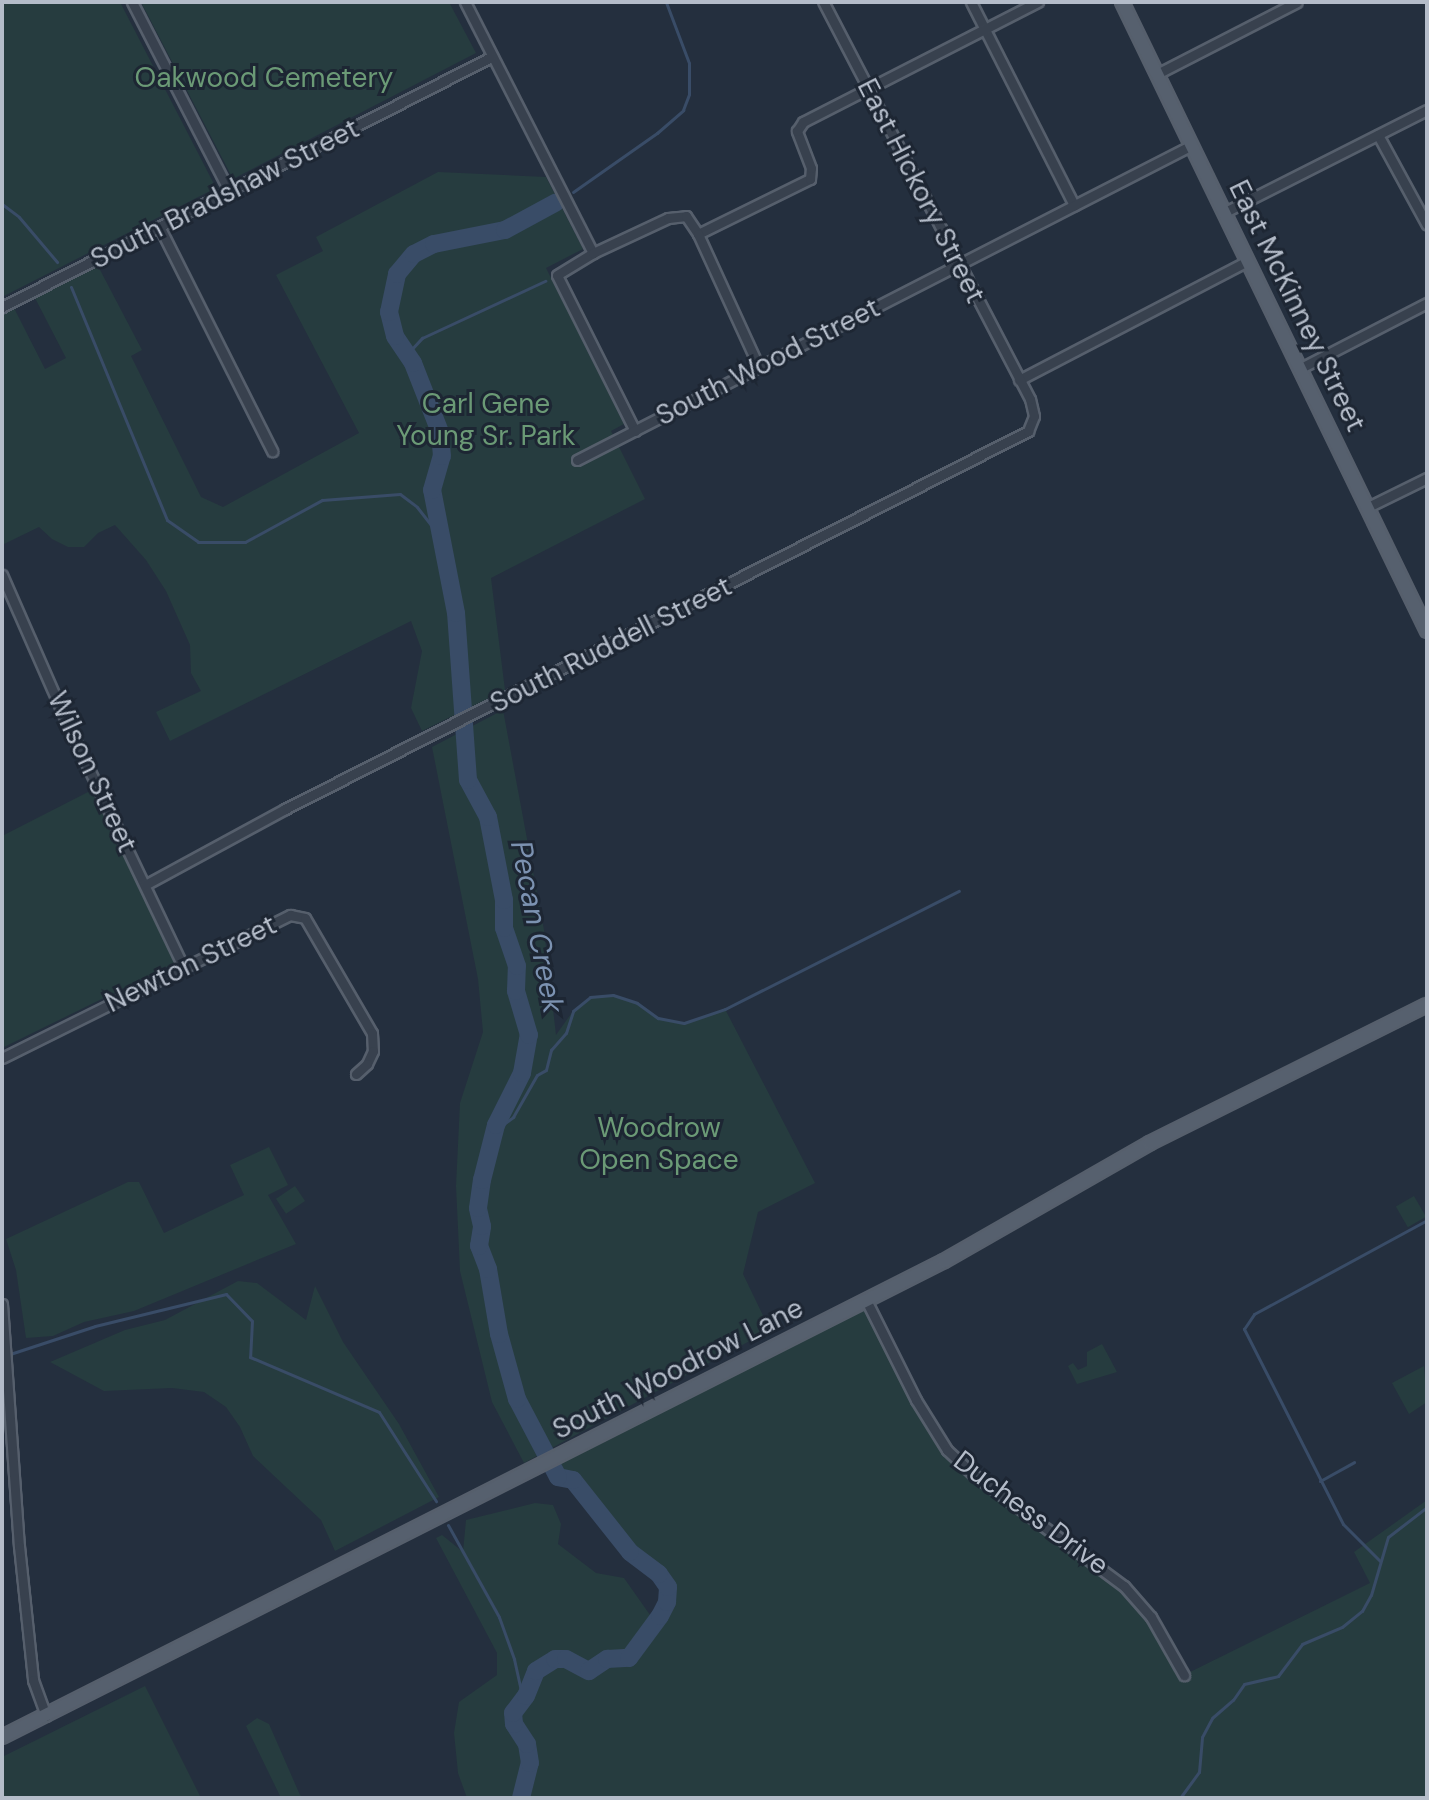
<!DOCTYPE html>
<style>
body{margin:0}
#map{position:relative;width:1429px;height:1800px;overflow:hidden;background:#242f3e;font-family:"DM Sans",sans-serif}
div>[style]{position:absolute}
.green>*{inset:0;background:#263c3f;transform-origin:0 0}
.stream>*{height:3px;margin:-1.5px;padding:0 1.5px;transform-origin:1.5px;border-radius:1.5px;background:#394c67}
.river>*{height:18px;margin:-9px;padding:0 9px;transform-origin:9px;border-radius:9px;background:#394c67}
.roads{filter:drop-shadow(2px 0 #565f6c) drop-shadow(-2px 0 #565f6c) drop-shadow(0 2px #565f6c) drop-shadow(0 -2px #565f6c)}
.minor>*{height:9px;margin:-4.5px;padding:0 4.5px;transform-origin:4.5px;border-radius:4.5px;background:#38414e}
.major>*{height:12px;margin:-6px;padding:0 6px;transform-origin:6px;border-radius:6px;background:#56606e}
span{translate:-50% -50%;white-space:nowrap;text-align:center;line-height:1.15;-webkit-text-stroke:6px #1d2633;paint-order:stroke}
.park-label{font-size:28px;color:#6b9a76}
.street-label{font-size:28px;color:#b4bcc9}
.water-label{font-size:30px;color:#7c92b1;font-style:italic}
.frame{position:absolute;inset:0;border:4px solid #b4bcc9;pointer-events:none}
</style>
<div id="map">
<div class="green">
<i style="clip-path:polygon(2px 2px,120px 2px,214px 184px,212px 190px,2px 297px)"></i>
<i style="clip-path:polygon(141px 2px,449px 2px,476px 53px,233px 179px)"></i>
<i style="clip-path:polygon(438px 172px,546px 177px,583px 249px,546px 268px,624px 424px,611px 431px,645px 499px,491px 578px,505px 690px,422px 731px,411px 708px,422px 651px,411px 621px,170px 741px,156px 712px,201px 691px,191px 673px,190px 645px,166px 591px,146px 560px,115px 525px,98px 533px,84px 547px,68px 547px,52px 539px,39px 527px,2px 545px,2px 314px,14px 308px,45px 369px,66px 358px,35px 298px,98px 266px,142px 350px,131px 356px,201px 497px,223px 507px,359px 433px,276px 275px,323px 251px,316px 237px)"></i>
<i style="clip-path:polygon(503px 710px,544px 930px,556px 1035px,573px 1011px,590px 997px,613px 995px,637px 1003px,658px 1018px,684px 1023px,725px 1009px,815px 1183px,758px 1212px,743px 1274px,770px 1330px,524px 1463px,492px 1402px,460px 1271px,456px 1186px,460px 1103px,483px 1032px,478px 979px,432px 747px)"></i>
<i style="clip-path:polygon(92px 790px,175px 963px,2px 1048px,2px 836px)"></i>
<i style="clip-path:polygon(269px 1147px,288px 1185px,268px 1195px,296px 1244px,134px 1311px,84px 1322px,53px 1336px,26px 1338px,16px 1270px,6px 1239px,128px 1182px,139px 1182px,164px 1233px,244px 1195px,230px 1165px)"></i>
<i style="left:295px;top:1186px;width:18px;height:23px;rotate:56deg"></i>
<i style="left:1414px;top:1196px;width:24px;height:21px;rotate:60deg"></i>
<i style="clip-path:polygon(238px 1281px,257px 1283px,306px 1320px,315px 1286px,343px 1342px,399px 1424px,439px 1497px,335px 1551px,321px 1520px,253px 1456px,240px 1427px,226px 1407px,204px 1392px,172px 1388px,104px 1391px,50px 1362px,125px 1330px,165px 1320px)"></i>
<i style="clip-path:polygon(866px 1300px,947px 1450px,1139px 1600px,1184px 1675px,1370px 1583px,1354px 1552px,1427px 1500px,1427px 1798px,467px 1798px,458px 1773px,454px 1733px,459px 1702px,497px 1675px,497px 1653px,436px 1538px,442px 1535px,463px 1552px,466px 1520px,535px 1503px,553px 1505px,561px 1524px,558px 1544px,596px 1573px,624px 1578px,655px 1622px,668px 1596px,664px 1578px,630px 1552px,573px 1480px,558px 1477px,550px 1462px)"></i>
<i style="clip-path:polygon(1102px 1344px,1117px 1372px,1077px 1384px,1068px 1366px,1073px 1363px,1078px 1370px,1087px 1366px,1087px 1352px)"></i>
<i style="clip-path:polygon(1424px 1366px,1427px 1402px,1409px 1414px,1392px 1383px)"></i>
<i style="clip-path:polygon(145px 1686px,201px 1798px,2px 1798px,2px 1757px)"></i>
<i style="clip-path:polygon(257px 1718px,269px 1724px,300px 1795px,305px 1798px,281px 1798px,246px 1726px)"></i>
</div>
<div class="stream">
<i style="left:573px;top:192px;width:103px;rotate:-35.1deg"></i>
<i style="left:657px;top:133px;width:35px;rotate:-41deg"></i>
<i style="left:683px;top:110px;width:17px;rotate:-69deg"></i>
<i style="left:689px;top:94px;width:31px;rotate:-90deg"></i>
<i style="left:689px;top:63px;width:65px;rotate:-110.7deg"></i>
<i style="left:2px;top:204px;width:21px;rotate:37deg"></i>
<i style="left:19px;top:217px;width:59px;rotate:49.8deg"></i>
<i style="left:71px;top:287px;width:252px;rotate:67.6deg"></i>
<i style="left:167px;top:520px;width:38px;rotate:35deg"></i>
<i style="left:198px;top:542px;width:47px"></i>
<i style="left:245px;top:542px;width:88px;rotate:-28.6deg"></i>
<i style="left:322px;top:500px;width:78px;rotate:-4.4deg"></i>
<i style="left:400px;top:494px;width:21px;rotate:37deg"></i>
<i style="left:417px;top:507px;width:39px;rotate:52deg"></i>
<i style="left:408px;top:353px;width:21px;rotate:-47deg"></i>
<i style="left:422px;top:338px;width:136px;rotate:-24.9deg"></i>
<i style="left:494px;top:1131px;width:24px;rotate:-36deg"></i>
<i style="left:513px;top:1117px;width:48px;rotate:-60.3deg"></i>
<i style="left:537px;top:1075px;width:10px;rotate:-29deg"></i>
<i style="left:546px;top:1070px;width:21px;rotate:-76deg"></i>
<i style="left:551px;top:1050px;width:23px;rotate:-49deg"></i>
<i style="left:566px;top:1033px;width:23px;rotate:-72deg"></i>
<i style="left:573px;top:1011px;width:22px;rotate:-39deg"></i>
<i style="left:590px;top:997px;width:23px;rotate:-5deg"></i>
<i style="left:613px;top:995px;width:25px;rotate:18deg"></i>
<i style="left:637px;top:1003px;width:26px;rotate:36deg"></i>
<i style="left:658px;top:1018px;width:26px;rotate:11deg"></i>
<i style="left:684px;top:1023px;width:43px;rotate:-18.9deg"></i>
<i style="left:725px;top:1009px;width:262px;rotate:-26.8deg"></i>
<i style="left:10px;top:1354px;width:89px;rotate:-18.2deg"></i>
<i style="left:95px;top:1326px;width:135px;rotate:-13.7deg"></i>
<i style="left:226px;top:1294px;width:37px;rotate:46deg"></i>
<i style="left:252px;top:1321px;width:36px;rotate:93deg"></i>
<i style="left:250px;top:1357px;width:140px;rotate:23.1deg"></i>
<i style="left:379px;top:1412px;width:106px;rotate:57.4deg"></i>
<i style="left:1320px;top:1481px;width:39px;rotate:-29deg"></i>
<i style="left:448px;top:1525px;width:105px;rotate:61deg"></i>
<i style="left:499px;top:1617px;width:45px;rotate:70.3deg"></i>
<i style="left:514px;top:1659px;width:42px;rotate:77.6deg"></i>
<i style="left:1380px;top:1561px;width:52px;rotate:-135deg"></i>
<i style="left:1343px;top:1524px;width:219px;rotate:-116.9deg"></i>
<i style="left:1244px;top:1329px;width:18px;rotate:-56deg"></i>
<i style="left:1254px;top:1314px;width:197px;rotate:-28.5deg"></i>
<i style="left:1180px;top:1798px;width:32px;rotate:-54deg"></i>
<i style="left:1199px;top:1772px;width:35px;rotate:-85deg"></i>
<i style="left:1202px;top:1737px;width:21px;rotate:-62deg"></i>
<i style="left:1212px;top:1718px;width:28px;rotate:-41deg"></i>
<i style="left:1233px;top:1700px;width:19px;rotate:-55deg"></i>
<i style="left:1244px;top:1684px;width:35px;rotate:-13deg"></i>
<i style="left:1278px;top:1676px;width:40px;rotate:-53deg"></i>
<i style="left:1302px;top:1644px;width:43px;rotate:-23deg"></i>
<i style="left:1342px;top:1627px;width:26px;rotate:-39deg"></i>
<i style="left:1362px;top:1611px;width:18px;rotate:-61deg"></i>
<i style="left:1371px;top:1595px;width:60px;rotate:-73.7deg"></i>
<i style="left:1388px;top:1537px;width:49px;rotate:-37.6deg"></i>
</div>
<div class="river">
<i style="left:521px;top:1798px;width:36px;rotate:-76deg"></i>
<i style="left:530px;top:1763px;width:19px;rotate:-99deg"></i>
<i style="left:527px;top:1744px;width:24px;rotate:-123deg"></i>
<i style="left:514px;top:1724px;width:11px;rotate:-95deg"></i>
<i style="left:513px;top:1713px;width:21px;rotate:-53deg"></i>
<i style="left:526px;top:1696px;width:27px;rotate:-68deg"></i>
<i style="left:536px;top:1671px;width:22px;rotate:-32deg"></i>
<i style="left:555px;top:1659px;width:11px"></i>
<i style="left:566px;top:1659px;width:26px;rotate:28deg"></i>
<i style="left:589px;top:1671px;width:22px;rotate:-34deg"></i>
<i style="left:607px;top:1659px;width:22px;rotate:-3deg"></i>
<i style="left:629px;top:1658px;width:52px;rotate:-53.6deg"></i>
<i style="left:660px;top:1616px;width:16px;rotate:-63deg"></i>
<i style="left:667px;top:1602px;width:15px;rotate:-86deg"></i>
<i style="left:668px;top:1587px;width:16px;rotate:-125deg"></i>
<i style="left:659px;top:1574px;width:36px;rotate:-143deg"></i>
<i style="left:630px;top:1552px;width:92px;rotate:-128.4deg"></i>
<i style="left:573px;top:1480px;width:15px;rotate:-169deg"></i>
<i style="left:558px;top:1477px;width:88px;rotate:-117.7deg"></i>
<i style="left:517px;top:1399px;width:67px;rotate:-105.5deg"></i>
<i style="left:499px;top:1334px;width:66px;rotate:-99.6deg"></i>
<i style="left:488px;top:1269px;width:25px;rotate:-111deg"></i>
<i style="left:479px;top:1246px;width:20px;rotate:-81deg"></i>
<i style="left:482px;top:1226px;width:18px;rotate:-103deg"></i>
<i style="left:478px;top:1208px;width:28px;rotate:-82deg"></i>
<i style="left:482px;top:1180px;width:57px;rotate:-75.7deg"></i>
<i style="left:496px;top:1125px;width:58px;rotate:-63.4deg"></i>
<i style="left:522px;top:1073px;width:39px;rotate:-80deg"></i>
<i style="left:529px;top:1035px;width:46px;rotate:-106.5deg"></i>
<i style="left:516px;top:991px;width:25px;rotate:-88deg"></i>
<i style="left:517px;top:966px;width:40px;rotate:-108.9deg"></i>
<i style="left:504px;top:928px;width:28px;rotate:-90deg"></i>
<i style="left:504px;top:900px;width:85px;rotate:-100.9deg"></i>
<i style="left:488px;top:817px;width:42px;rotate:-118.4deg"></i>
<i style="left:468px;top:780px;width:167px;rotate:-94.1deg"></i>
<i style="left:456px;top:613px;width:125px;rotate:-101deg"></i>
<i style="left:432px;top:490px;width:35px;rotate:-74deg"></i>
<i style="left:442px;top:456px;width:24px;rotate:-95deg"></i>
<i style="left:440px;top:432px;width:74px;rotate:-111.4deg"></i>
<i style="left:413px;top:363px;width:32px;rotate:-124deg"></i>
<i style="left:395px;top:336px;width:25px;rotate:-104deg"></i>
<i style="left:389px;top:312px;width:39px;rotate:-78deg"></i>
<i style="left:397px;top:274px;width:26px;rotate:-50deg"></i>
<i style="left:414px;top:254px;width:22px;rotate:-27deg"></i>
<i style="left:434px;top:244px;width:72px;rotate:-11.2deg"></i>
<i style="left:505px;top:230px;width:57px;rotate:-28.4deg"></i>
</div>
<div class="roads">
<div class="minor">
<i style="left:132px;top:2px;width:215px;rotate:62.8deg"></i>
<i style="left:465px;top:2px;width:282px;rotate:63deg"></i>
<i style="left:971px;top:2px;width:228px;rotate:63.1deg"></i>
<i style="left:1157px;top:74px;width:157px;rotate:-27.2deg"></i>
<i style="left:1378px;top:135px;width:102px;rotate:61.4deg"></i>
<i style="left:1225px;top:212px;width:226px;rotate:-26.8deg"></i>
<i style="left:160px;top:228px;width:250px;rotate:63.3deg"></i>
<i style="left:698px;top:234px;width:125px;rotate:-26.2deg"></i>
<i style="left:810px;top:179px;width:11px;rotate:-85deg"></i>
<i style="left:811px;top:168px;width:40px;rotate:-111deg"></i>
<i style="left:797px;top:131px;width:11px;rotate:-56deg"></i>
<i style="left:803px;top:122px;width:264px;rotate:-27.1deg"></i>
<i style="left:2px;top:307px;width:549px;rotate:-27.08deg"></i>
<i style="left:1301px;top:368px;width:142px;rotate:-27.3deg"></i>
<i style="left:1019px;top:380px;width:258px;rotate:-27.5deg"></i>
<i style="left:635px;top:431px;width:174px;rotate:-116.6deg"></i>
<i style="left:557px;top:275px;width:42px;rotate:-31.4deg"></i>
<i style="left:593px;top:253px;width:83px;rotate:-25deg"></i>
<i style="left:668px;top:218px;width:18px;rotate:-6deg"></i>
<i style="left:686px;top:216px;width:22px;rotate:56deg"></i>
<i style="left:698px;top:234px;width:146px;rotate:65.4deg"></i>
<i style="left:577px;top:460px;width:691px;rotate:-27.12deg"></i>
<i style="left:1368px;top:507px;width:66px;rotate:-26.2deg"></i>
<i style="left:2px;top:575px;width:162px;rotate:66.3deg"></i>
<i style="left:67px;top:723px;width:272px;rotate:64.5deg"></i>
<i style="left:145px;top:885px;width:159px;rotate:-28.5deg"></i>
<i style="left:285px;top:809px;width:834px;rotate:-26.96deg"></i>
<i style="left:1028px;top:431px;width:16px;rotate:-68deg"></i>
<i style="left:1034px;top:416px;width:17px;rotate:-103deg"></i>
<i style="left:1030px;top:399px;width:448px;rotate:-117.5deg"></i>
<i style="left:2px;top:1058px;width:322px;rotate:-26.4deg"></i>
<i style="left:290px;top:915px;width:15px;rotate:11deg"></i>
<i style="left:305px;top:918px;width:133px;rotate:59.8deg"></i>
<i style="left:372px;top:1033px;width:18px;rotate:87deg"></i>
<i style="left:373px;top:1051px;width:14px;rotate:115deg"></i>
<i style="left:367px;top:1064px;width:15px;rotate:138deg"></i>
<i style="left:866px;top:1300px;width:112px;rotate:63.4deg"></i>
<i style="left:916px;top:1400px;width:59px;rotate:58.2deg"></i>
<i style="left:947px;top:1450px;width:35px;rotate:43deg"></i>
<i style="left:973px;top:1474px;width:188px;rotate:36.6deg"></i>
<i style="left:1124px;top:1586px;width:41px;rotate:48.9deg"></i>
<i style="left:1151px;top:1617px;width:67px;rotate:60.4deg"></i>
<i style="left:2px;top:1304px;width:243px;rotate:86deg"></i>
<i style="left:19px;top:1546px;width:135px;rotate:84deg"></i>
<i style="left:33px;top:1680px;width:38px;rotate:70deg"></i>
</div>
<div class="major">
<i style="left:1122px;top:2px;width:699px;rotate:64.13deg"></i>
<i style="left:2px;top:1737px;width:1055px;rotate:-26.81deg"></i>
<i style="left:944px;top:1261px;width:237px;rotate:-29.8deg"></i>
<i style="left:1150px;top:1143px;width:309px;rotate:-26.5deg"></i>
</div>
</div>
<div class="park-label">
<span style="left:264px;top:78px">Oakwood Cemetery</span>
<span style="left:486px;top:420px">Carl Gene<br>Young Sr. Park</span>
<span style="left:659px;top:1144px">Woodrow<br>Open Space</span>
</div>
<div class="street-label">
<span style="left:921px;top:191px;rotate:63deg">East Hickory Street</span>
<span style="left:225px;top:194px;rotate:-27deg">South Bradshaw Street</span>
<span style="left:1297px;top:306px;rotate:64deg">East McKinney Street</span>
<span style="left:768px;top:362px;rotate:-27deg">South Wood Street</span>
<span style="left:611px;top:645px;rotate:-27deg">South Ruddell Street</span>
<span style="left:92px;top:772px;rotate:65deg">Wilson Street</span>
<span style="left:191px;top:964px;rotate:-26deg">Newton Street</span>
<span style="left:678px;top:1369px;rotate:-27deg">South Woodrow Lane</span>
<span style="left:1031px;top:1513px;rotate:37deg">Duchess Drive</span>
</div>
<div class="water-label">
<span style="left:537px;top:927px;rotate:79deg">Pecan Creek</span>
</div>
<div class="frame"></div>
</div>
